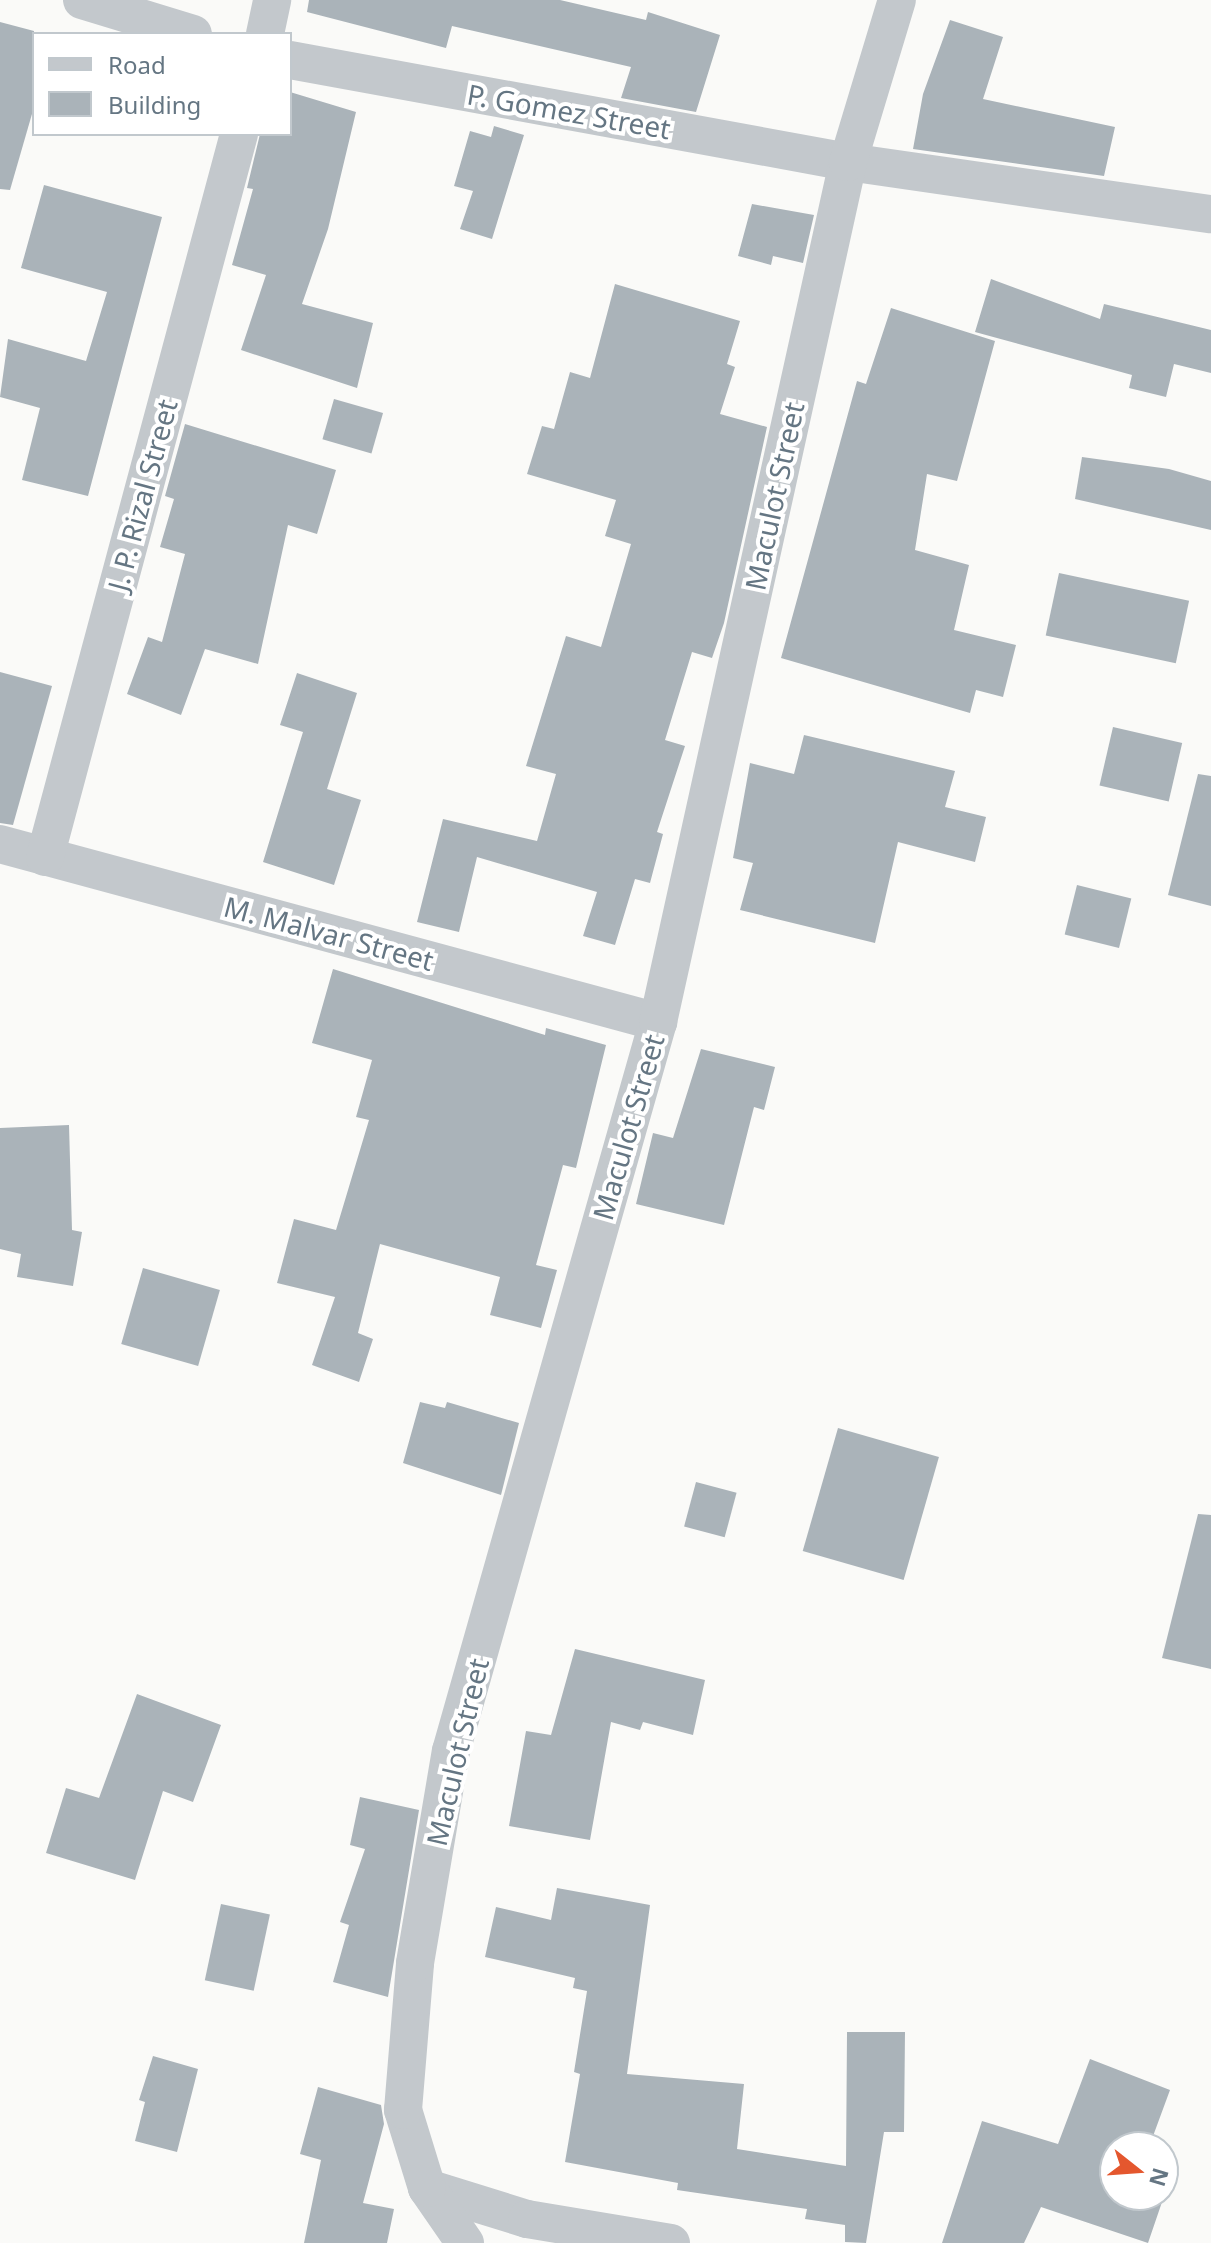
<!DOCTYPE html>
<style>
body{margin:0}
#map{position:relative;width:1211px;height:2243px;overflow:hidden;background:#fafaf8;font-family:"Noto Sans",sans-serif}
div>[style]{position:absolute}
.building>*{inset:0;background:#aab3b9;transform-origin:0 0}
.minor>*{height:38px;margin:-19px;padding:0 19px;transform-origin:19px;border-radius:19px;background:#c3c8cc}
span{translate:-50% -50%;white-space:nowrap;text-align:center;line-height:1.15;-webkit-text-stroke:8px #fff;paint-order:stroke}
.street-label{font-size:28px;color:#657683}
.legend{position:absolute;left:32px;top:32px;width:260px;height:104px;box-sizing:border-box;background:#fff;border:2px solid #c1c8cd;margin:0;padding:10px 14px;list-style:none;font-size:24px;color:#657683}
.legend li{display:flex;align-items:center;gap:16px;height:40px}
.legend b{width:40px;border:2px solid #c1c8cd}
.north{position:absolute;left:1099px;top:2131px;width:80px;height:80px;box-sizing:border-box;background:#fff;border:2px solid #c1c8cd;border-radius:50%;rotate:107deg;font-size:22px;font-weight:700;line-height:32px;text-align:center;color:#657683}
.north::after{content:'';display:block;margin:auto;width:28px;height:36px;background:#e4572e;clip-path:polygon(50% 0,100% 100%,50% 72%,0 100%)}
</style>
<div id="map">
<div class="building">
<i style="clip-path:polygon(309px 0,560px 0,646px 20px,648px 12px,720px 35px,696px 112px,621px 98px,631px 67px,452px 26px,446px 48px,307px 12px)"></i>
<i style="clip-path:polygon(950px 20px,1003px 37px,983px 99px,1115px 127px,1104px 176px,913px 149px,923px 94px)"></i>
<i style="clip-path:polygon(0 22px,34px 31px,34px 107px,10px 190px,0 189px)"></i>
<i style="clip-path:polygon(290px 92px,356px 112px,328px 229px,302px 304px,373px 323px,357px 388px,241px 350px,266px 275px,232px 265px,253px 189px,247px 188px,260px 134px,290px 134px)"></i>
<i style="clip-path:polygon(494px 126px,524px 135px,492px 239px,460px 229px,473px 191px,454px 186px,470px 131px,491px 137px)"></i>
<i style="clip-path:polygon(44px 185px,162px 217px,88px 496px,22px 480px,40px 408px,0 397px,8px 339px,86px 361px,107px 292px,21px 268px)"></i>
<i style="clip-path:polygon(752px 204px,814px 215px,803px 263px,773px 256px,771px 265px,738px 256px)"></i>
<i style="clip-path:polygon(991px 279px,1100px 319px,1104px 304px,1211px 330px,1211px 373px,1174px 364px,1166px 397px,1129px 388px,1132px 375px,975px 332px)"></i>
<i style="clip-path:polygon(615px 284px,740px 321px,727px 364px,735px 367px,720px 414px,767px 427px,724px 623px,712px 658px,692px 652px,665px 740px,685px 746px,657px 832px,663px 834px,650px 883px,635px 879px,615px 945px,583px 936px,597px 892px,477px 857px,459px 932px,417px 922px,443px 819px,537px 841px,556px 774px,526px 766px,566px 636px,601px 647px,631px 544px,605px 536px,616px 500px,527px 474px,542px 426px,554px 429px,570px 372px,590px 378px)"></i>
<i style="clip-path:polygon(891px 308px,995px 341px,957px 481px,927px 474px,915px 550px,969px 565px,954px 630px,1016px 645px,1003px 697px,976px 690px,970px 713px,781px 658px,857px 381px,866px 384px)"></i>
<i style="left:334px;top:399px;width:51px;height:42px;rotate:16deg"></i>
<i style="clip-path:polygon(185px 424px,336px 470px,317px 534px,288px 525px,258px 664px,205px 649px,181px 715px,127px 694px,148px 637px,162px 642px,185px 554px,160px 547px,174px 499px,165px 496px)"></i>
<i style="clip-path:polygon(1082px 457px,1169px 469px,1211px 481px,1211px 530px,1075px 499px)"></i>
<i style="left:1059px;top:573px;width:133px;height:64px;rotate:12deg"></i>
<i style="clip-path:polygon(0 672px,52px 686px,13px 825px,0 823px)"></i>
<i style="clip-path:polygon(297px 673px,357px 693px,327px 789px,361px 800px,334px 885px,263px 862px,303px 732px,280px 725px)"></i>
<i style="left:1113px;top:727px;width:71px;height:60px;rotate:13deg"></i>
<i style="clip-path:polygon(804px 735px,955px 771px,945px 807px,986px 817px,975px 862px,898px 842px,875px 943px,740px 910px,753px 863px,733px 858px,750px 763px,794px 774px)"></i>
<i style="clip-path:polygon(1198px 774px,1211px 776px,1211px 906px,1168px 895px)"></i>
<i style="left:1077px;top:885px;width:56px;height:51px;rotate:14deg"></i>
<i style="clip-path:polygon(333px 969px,545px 1035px,546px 1028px,606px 1045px,576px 1168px,563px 1165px,536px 1265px,557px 1270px,541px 1328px,490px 1315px,500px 1277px,380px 1244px,358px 1333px,373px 1339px,359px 1382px,312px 1365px,335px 1297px,277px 1283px,294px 1219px,336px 1230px,369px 1120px,356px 1117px,372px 1060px,312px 1043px)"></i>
<i style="clip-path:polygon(701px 1049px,775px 1067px,764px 1110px,754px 1107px,724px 1225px,636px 1204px,653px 1133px,673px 1138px)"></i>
<i style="clip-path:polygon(69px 1125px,72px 1230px,82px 1232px,73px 1286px,17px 1277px,21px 1254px,0 1249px,0 1128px)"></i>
<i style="left:143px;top:1268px;width:80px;height:79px;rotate:16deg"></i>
<i style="clip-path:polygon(420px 1402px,445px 1408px,447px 1402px,519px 1423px,501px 1495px,403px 1463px)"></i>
<i style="left:838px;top:1428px;width:105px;height:128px;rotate:16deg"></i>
<i style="left:696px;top:1482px;width:42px;height:46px;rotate:15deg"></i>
<i style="clip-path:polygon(1198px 1514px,1211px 1515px,1211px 1669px,1162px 1658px)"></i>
<i style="clip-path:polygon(575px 1649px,705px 1680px,693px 1735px,643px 1722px,640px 1730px,611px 1722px,590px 1840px,509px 1826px,526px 1731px,551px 1735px)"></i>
<i style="clip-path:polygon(137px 1694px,221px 1725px,193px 1802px,163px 1791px,135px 1880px,46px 1853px,66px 1788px,99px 1798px)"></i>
<i style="clip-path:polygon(360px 1797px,419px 1810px,388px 1997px,333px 1982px,349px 1925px,340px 1922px,365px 1849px,350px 1845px)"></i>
<i style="clip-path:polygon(557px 1888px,650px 1905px,627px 2074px,744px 2084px,737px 2149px,846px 2166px,847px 2032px,905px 2032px,904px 2132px,884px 2132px,866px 2243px,845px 2242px,845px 2225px,805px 2219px,807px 2209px,677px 2190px,678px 2183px,565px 2162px,580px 2074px,574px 2072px,587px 1991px,573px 1988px,575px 1978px,485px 1957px,496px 1907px,551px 1920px)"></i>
<i style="left:221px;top:1904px;width:50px;height:78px;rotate:12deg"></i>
<i style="clip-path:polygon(153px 2056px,198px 2069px,177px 2152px,135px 2141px,145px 2102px,139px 2100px)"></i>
<i style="clip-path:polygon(1090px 2059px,1170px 2090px,1149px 2147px,1115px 2147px,1115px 2195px,1163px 2195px,1163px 2160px,1175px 2164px,1148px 2243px,1041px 2207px,1024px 2243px,942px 2243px,982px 2121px,1058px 2144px)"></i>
<i style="clip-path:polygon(318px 2087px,381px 2105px,384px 2124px,363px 2203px,394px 2209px,387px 2243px,304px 2243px,321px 2160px,300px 2154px)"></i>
</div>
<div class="minor">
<i style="left:82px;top:0;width:116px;rotate:17deg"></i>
<i style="left:265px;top:34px;width:35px;rotate:-78deg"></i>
<i style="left:290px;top:60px;width:567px;rotate:10.36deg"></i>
<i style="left:848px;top:162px;width:367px;rotate:8.2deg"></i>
<i style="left:0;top:844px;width:682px;rotate:15.14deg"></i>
<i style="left:45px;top:857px;width:749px;rotate:-74.98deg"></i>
<i style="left:427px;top:2188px;width:105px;rotate:17.2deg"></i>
<i style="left:527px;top:2219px;width:146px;rotate:9.5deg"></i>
<i style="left:465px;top:2243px;width:67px;rotate:-124.6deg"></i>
<i style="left:427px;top:2188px;width:82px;rotate:-107.1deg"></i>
<i style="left:403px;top:2110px;width:147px;rotate:-85.3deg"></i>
<i style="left:415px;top:1963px;width:215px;rotate:-80.4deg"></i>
<i style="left:451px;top:1751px;width:758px;rotate:-74.15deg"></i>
<i style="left:658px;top:1022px;width:881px;rotate:-77.54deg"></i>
<i style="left:848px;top:162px;width:169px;rotate:-73.2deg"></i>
</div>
<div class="street-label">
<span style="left:569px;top:111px;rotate:10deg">P. Gomez Street</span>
<span style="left:142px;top:495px;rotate:-75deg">J. P. Rizal Street</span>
<span style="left:774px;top:496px;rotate:-78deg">Maculot Street</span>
<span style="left:329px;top:933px;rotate:15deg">M. Malvar Street</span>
<span style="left:628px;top:1127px;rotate:-74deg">Maculot Street</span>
<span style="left:457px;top:1752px;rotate:-77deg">Maculot Street</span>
</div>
<ul class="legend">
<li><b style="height:10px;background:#c3c8cc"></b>Road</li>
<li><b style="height:22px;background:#aab3b9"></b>Building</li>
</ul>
<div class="north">N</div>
</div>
